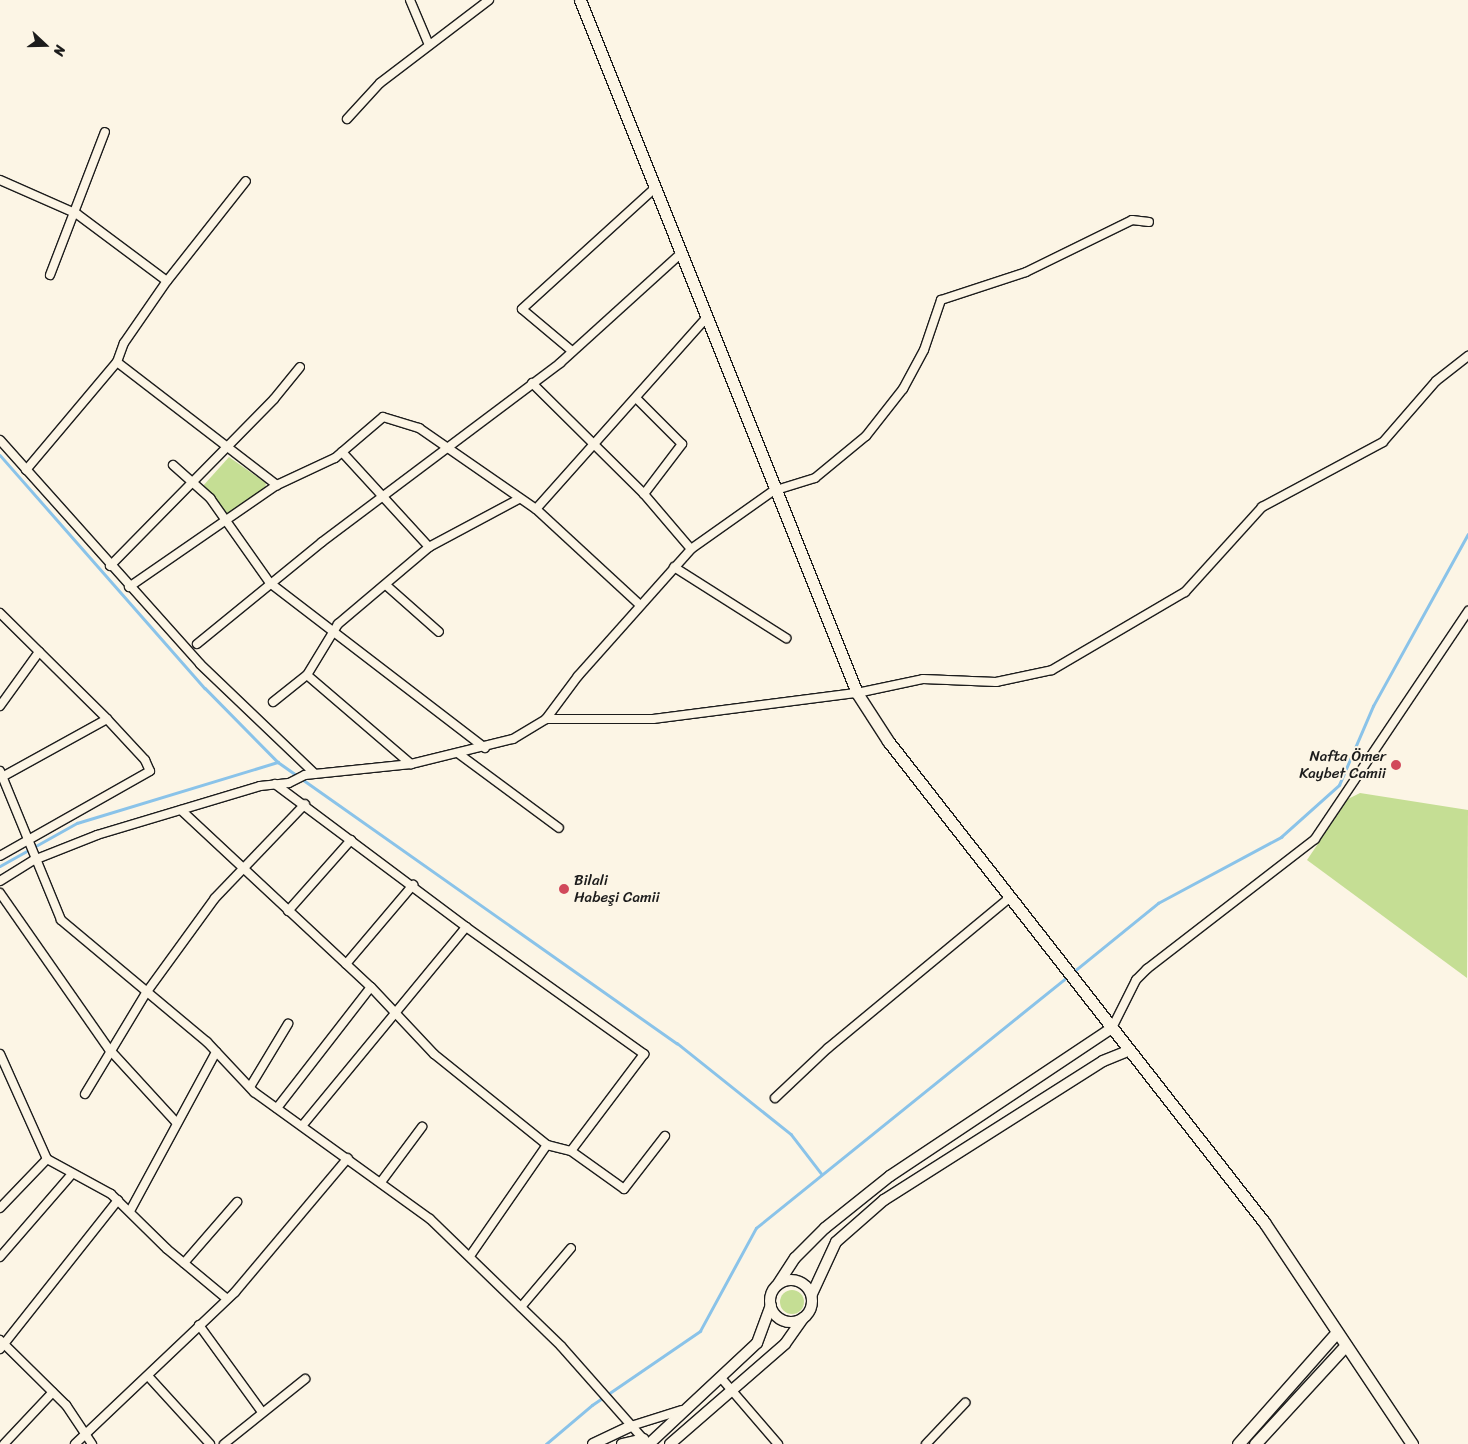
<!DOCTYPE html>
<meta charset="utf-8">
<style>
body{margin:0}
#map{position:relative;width:1468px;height:1444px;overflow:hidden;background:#fcf5e5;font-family:Sriracha,sans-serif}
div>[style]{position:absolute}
.green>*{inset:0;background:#c5de94}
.round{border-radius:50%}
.stream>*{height:2.5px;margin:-1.25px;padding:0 1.25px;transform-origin:1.25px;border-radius:1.25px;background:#8ac3e9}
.roads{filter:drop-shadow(1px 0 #1c1c1c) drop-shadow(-1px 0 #1c1c1c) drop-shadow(0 1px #1c1c1c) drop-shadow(0 -1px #1c1c1c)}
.minor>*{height:8px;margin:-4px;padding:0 4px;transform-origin:4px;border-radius:4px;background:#fcf5e5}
.tertiary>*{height:10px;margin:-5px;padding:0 5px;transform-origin:5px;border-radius:5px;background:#fcf5e5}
.tertiary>.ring{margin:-5px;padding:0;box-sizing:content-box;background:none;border:10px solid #fcf5e5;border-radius:50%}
.secondary>*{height:11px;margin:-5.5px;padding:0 5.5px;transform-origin:5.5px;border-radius:5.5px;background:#fcf5e5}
.dots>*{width:14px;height:14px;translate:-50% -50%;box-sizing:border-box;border:2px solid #fcf5e5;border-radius:50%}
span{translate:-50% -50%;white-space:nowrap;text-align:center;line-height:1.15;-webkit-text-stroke:4px #fcf5e5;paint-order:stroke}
.poi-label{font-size:15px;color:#1c1c1c}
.right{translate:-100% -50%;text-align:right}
.left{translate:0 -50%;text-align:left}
.north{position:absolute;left:20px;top:20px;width:50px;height:50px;-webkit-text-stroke:4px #fcf5e5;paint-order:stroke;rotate:111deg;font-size:14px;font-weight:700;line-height:20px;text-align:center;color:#1c1c1c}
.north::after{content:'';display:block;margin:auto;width:18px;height:22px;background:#1c1c1c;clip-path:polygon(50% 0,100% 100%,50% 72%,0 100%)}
</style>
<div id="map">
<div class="green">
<i style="clip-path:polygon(229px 457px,266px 483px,265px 489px,229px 515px,202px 487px)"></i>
<i style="clip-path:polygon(1360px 793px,1468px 810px,1467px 978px,1307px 860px,1348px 799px)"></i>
<i class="round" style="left:780px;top:1290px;width:24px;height:24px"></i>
</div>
<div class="stream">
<i style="left:0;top:455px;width:310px;rotate:48.7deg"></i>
<i style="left:205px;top:688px;width:104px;rotate:45.4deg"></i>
<i style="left:278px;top:762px;width:488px;rotate:35.2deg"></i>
<i style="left:677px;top:1043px;width:146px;rotate:38.6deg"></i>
<i style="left:791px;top:1134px;width:49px;rotate:52.4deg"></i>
<i style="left:0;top:866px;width:88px;rotate:-29.2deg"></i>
<i style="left:77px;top:823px;width:210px;rotate:-16.9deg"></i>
<i style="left:1072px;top:973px;width:111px;rotate:-39.1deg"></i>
<i style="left:1158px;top:903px;width:140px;rotate:-28.2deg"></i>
<i style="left:1281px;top:837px;width:78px;rotate:-41.9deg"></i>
<i style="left:1339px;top:785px;width:86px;rotate:-66.7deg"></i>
<i style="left:1373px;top:706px;width:196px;rotate:-61.1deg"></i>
<i style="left:546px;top:1444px;width:60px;rotate:-40.3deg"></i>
<i style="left:592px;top:1405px;width:131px;rotate:-34.4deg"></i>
<i style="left:700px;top:1331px;width:117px;rotate:-61.5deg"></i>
<i style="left:756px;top:1228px;width:401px;rotate:-38.9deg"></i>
</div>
<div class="roads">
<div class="minor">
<i style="left:410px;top:0;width:49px;rotate:67.1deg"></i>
<i style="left:347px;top:119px;width:49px;rotate:-47.5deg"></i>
<i style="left:380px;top:83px;width:137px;rotate:-37.3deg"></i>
<i style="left:0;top:180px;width:84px;rotate:23.8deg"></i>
<i style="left:77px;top:214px;width:112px;rotate:36.7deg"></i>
<i style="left:50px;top:275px;width:153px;rotate:-69deg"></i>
<i style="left:572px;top:351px;width:65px;rotate:-140deg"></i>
<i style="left:522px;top:309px;width:177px;rotate:-42.3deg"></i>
<i style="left:117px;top:362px;width:202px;rotate:37.6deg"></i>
<i style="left:532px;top:383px;width:158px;rotate:44.7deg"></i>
<i style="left:644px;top:494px;width:72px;rotate:49.5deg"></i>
<i style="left:636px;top:398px;width:65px;rotate:45deg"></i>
<i style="left:682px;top:444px;width:63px;rotate:127.2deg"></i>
<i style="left:0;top:440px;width:300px;rotate:48.2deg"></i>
<i style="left:200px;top:664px;width:159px;rotate:43.7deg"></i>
<i style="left:342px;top:452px;width:129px;rotate:47.5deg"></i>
<i style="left:173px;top:465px;width:50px;rotate:41.7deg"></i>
<i style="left:210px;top:498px;width:104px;rotate:54.8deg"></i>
<i style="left:270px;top:583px;width:271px;rotate:37.5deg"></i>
<i style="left:26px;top:470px;width:141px;rotate:-49.9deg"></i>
<i style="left:117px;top:362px;width:20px;rotate:-70deg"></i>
<i style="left:124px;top:343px;width:75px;rotate:-55.3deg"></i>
<i style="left:167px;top:281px;width:127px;rotate:-51.7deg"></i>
<i style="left:536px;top:509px;width:254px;rotate:-48.3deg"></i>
<i style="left:110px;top:566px;width:234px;rotate:-45.5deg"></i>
<i style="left:274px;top:399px;width:41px;rotate:-50.9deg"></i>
<i style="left:674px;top:567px;width:133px;rotate:32.4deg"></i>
<i style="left:387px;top:586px;width:69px;rotate:41.5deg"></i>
<i style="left:129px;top:587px;width:180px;rotate:-34.6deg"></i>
<i style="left:277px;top:485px;width:64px;rotate:-25deg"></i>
<i style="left:335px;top:458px;width:63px;rotate:-40.5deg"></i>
<i style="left:383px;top:417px;width:38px;rotate:17deg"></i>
<i style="left:419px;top:428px;width:142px;rotate:34.7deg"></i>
<i style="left:536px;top:509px;width:142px;rotate:42.7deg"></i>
<i style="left:0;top:613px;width:151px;rotate:44.7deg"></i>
<i style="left:107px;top:719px;width:56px;rotate:47.2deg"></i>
<i style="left:145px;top:760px;width:12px;rotate:66deg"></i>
<i style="left:150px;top:771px;width:172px;rotate:150.5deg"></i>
<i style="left:197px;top:644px;width:161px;rotate:-39.2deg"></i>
<i style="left:322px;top:542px;width:298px;rotate:-36.9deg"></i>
<i style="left:560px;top:363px;width:161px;rotate:-42.2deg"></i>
<i style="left:307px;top:675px;width:137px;rotate:40.6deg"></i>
<i style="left:273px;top:702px;width:43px;rotate:-38.5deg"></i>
<i style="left:307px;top:675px;width:60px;rotate:-58.7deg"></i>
<i style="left:338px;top:624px;width:119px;rotate:-40.2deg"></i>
<i style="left:429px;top:547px;width:102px;rotate:-28.1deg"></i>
<i style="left:0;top:706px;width:67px;rotate:-54.2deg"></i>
<i style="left:546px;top:719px;width:107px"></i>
<i style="left:653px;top:719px;width:206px;rotate:-7.3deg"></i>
<i style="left:857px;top:693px;width:67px;rotate:-12deg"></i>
<i style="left:923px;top:679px;width:73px;rotate:2.4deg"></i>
<i style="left:996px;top:682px;width:57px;rotate:-12.1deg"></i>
<i style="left:1052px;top:670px;width:154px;rotate:-30.4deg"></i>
<i style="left:1185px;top:592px;width:115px;rotate:-47.8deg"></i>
<i style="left:1262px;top:507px;width:137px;rotate:-28.2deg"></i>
<i style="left:1383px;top:442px;width:81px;rotate:-49deg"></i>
<i style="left:1436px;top:381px;width:41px;rotate:-38deg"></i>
<i style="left:459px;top:754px;width:124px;rotate:36.5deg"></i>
<i style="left:0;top:771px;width:161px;rotate:67.7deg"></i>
<i style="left:61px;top:920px;width:190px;rotate:39.9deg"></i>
<i style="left:207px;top:1042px;width:69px;rotate:46.8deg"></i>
<i style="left:254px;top:1092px;width:217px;rotate:35.8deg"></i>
<i style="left:430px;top:1219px;width:182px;rotate:44.1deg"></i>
<i style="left:561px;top:1346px;width:128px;rotate:48.5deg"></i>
<i style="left:2px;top:777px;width:120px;rotate:-28.9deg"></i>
<i style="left:275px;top:784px;width:239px;rotate:36.8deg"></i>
<i style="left:181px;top:810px;width:260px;rotate:43deg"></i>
<i style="left:371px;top:987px;width:92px;rotate:46.8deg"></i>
<i style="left:434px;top:1054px;width:145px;rotate:38.8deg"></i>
<i style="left:547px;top:1145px;width:25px;rotate:14deg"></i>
<i style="left:571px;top:1151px;width:65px;rotate:35.6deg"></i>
<i style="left:624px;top:1189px;width:67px;rotate:-52.3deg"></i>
<i style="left:0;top:881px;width:40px;rotate:-32deg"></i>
<i style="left:34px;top:860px;width:68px;rotate:-21.6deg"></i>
<i style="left:97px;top:835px;width:170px;rotate:-16.7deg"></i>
<i style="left:260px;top:786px;width:29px;rotate:-6deg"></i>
<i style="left:289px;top:783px;width:18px;rotate:-27deg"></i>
<i style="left:305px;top:775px;width:107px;rotate:-5.9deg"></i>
<i style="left:411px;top:764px;width:105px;rotate:-13.8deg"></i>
<i style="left:513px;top:739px;width:39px;rotate:-31deg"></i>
<i style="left:546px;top:719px;width:54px;rotate:-53.3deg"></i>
<i style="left:578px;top:676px;width:170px;rotate:-48.3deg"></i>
<i style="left:691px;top:549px;width:100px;rotate:-35.3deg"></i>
<i style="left:773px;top:491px;width:44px;rotate:-17.2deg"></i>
<i style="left:815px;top:478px;width:66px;rotate:-39.5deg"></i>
<i style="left:866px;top:436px;width:60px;rotate:-51.8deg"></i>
<i style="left:903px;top:389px;width:44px;rotate:-61.7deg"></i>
<i style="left:924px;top:350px;width:53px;rotate:-71.2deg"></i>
<i style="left:941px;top:300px;width:89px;rotate:-18.2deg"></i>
<i style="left:1026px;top:272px;width:118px;rotate:-26.1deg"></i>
<i style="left:1132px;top:220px;width:17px;rotate:7deg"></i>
<i style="left:0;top:893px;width:190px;rotate:55.1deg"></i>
<i style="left:109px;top:1049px;width:99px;rotate:47.5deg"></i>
<i style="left:288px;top:911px;width:95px;rotate:-48.4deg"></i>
<i style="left:346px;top:964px;width:104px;rotate:-49.7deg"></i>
<i style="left:1112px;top:1028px;width:54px;rotate:-63.4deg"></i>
<i style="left:1136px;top:980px;width:16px;rotate:-45deg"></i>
<i style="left:1147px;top:969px;width:212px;rotate:-37.7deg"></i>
<i style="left:1315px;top:839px;width:275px;rotate:-56.1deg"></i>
<i style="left:0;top:1054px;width:115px;rotate:65.9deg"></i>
<i style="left:47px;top:1159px;width:73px;rotate:28.7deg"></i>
<i style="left:111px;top:1194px;width:78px;rotate:44.5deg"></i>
<i style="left:167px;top:1249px;width:78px;rotate:39.8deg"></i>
<i style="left:250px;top:1087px;width:74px;rotate:-58.9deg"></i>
<i style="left:85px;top:1094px;width:118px;rotate:-58.9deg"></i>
<i style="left:146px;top:993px;width:117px;rotate:-54deg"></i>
<i style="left:215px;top:898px;width:130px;rotate:-46.2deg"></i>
<i style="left:775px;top:1098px;width:73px;rotate:-43.3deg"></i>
<i style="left:828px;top:1048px;width:235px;rotate:-39.6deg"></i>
<i style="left:277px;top:1108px;width:153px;rotate:-52.2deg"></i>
<i style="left:302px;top:1126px;width:258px;rotate:-50.5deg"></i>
<i style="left:466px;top:927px;width:219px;rotate:35.5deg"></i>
<i style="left:644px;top:1054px;width:121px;rotate:127deg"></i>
<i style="left:381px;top:1182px;width:69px;rotate:-53.3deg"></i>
<i style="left:0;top:1208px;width:68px;rotate:-46.2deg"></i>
<i style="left:130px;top:1211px;width:181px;rotate:-61.6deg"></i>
<i style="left:470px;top:1256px;width:135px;rotate:-55.3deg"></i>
<i style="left:0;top:1257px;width:108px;rotate:-49.1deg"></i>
<i style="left:184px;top:1263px;width:81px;rotate:-49deg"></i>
<i style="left:521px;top:1307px;width:77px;rotate:-49.7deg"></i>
<i style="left:199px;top:1325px;width:107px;rotate:54.1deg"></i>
<i style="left:0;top:1340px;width:93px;rotate:44.6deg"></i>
<i style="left:66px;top:1405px;width:47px;rotate:56.3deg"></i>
<i style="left:0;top:1349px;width:190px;rotate:-51.6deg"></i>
<i style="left:148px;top:1376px;width:92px;rotate:47.6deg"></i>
<i style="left:722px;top:1379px;width:86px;rotate:49.3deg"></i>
<i style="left:631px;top:1426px;width:53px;rotate:-17.4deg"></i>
<i style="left:4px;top:1444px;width:71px;rotate:-46.7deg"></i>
<i style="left:75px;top:1444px;width:221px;rotate:-43.5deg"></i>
<i style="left:235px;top:1292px;width:175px;rotate:-49.9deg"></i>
<i style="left:224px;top:1444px;width:104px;rotate:-38.7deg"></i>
<i style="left:926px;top:1444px;width:57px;rotate:-46.4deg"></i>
</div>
<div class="tertiary">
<i class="ring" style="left:770px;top:1280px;width:32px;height:32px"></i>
<i style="left:778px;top:1284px;width:31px;rotate:-57deg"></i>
<i style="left:795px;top:1258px;width:42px;rotate:-45deg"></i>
<i style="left:825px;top:1228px;width:83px;rotate:-38.7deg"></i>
<i style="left:890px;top:1176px;width:267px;rotate:-33.7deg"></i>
<i style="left:812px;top:1294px;width:57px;rotate:-65.2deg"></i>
<i style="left:836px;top:1242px;width:64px;rotate:-41.2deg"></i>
<i style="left:884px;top:1200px;width:259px;rotate:-32.4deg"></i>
<i style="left:1103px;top:1061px;width:29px;rotate:-22deg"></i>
<i style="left:593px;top:1444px;width:42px;rotate:-25.3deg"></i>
<i style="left:622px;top:1444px;width:22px;rotate:-13deg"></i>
<i style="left:649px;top:1444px;width:148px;rotate:-43.1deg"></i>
<i style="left:757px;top:1343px;width:40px;rotate:-69.8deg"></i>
<i style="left:670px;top:1444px;width:152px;rotate:-41deg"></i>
<i style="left:785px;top:1344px;width:32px;rotate:-55deg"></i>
</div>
<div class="secondary">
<i style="left:580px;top:0;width:746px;rotate:68.21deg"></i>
<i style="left:857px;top:693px;width:57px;rotate:57.1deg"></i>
<i style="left:888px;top:741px;width:611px;rotate:51.99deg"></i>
<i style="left:1264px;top:1222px;width:267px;rotate:56.3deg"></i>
<i style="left:1238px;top:1444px;width:149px;rotate:-48.5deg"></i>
<i style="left:1255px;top:1444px;width:134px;rotate:-47.4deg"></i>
</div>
</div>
<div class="dots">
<i style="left:1396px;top:765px;background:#d1495b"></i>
<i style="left:564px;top:889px;background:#d1495b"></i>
</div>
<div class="poi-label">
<span class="right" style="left:1386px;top:765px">Nafta Ömer<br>Kaybet Camii</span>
<span class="left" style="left:574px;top:889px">Bilali<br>Habeşi Camii</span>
</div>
<div class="north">N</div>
</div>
